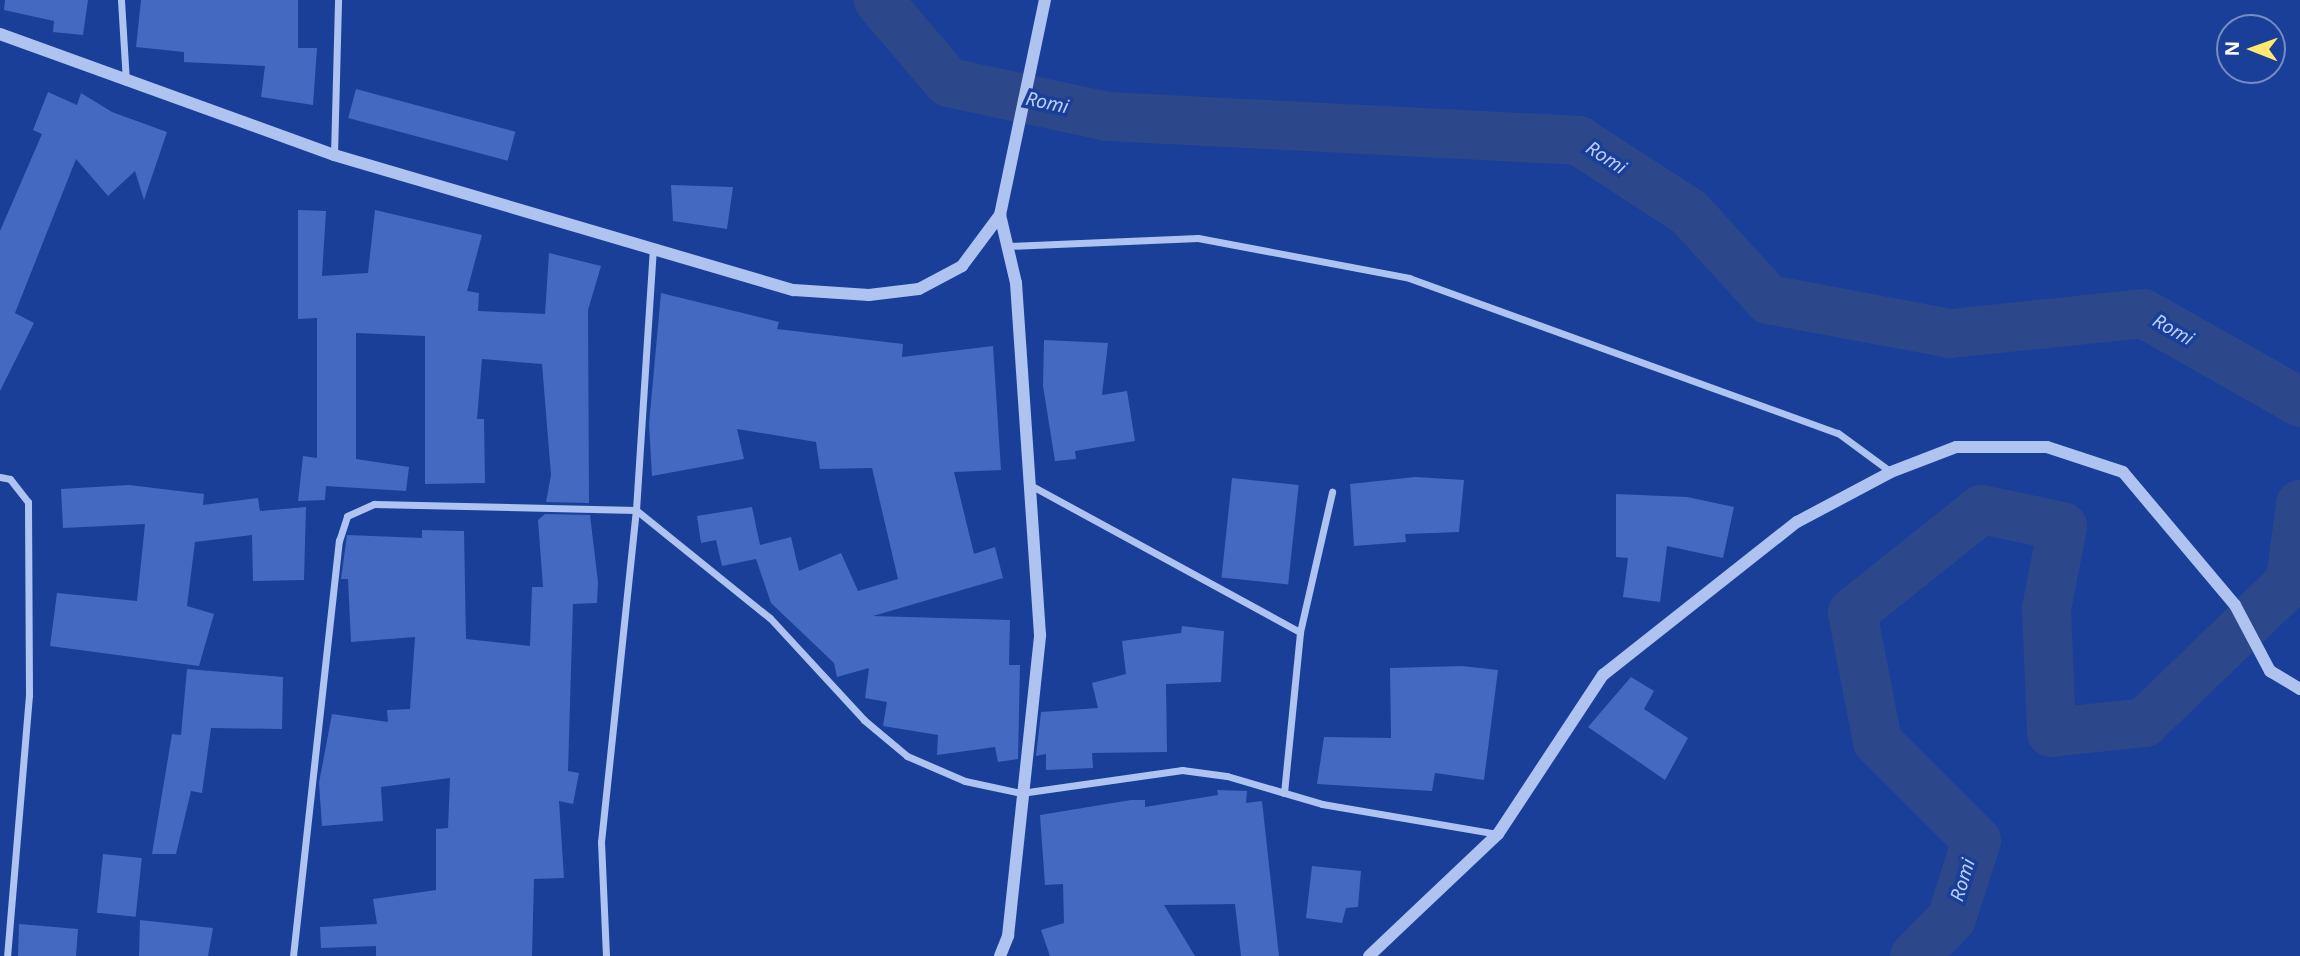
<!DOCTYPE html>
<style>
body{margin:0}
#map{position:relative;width:2300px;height:956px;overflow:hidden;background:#1a3f99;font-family:"Noto Sans",sans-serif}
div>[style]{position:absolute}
.stream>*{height:8px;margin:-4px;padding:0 4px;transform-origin:4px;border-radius:4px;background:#2c488b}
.river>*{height:49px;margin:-24.5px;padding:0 24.5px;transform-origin:24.5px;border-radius:24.5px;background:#2c488b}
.building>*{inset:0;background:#4369c0;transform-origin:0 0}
.minor>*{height:7px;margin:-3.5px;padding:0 3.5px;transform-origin:3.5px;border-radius:3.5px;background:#afc3f1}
.tertiary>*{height:12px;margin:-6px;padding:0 6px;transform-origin:6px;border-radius:6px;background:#afc3f1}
span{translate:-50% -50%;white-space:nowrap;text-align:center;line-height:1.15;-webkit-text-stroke:7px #1a3f99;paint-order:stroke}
.water-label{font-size:19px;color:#bbcef7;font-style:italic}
.north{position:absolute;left:2216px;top:14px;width:70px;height:70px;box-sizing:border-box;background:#1a3f99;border:2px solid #768cc2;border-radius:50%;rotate:271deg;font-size:19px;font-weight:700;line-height:28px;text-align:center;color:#fff}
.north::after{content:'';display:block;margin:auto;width:24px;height:32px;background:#ffea6f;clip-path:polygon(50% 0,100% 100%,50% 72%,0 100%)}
</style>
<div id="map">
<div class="stream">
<i style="left:2290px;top:581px;width:10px;rotate:17deg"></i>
</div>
<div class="river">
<i style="left:878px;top:0;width:108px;rotate:49.5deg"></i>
<i style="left:948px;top:82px;width:163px;rotate:12.1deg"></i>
<i style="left:1107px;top:116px;width:472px;rotate:2.9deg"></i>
<i style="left:1578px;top:140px;width:132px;rotate:33deg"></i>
<i style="left:1689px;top:212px;width:118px;rotate:47.8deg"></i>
<i style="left:1768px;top:299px;width:185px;rotate:10.6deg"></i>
<i style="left:1950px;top:333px;width:194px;rotate:-5.9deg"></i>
<i style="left:2143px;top:313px;width:180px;rotate:29.5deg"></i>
<i style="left:1914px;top:956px;width:53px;rotate:-45.8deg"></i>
<i style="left:1951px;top:918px;width:82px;rotate:-72.2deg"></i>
<i style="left:1976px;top:840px;width:140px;rotate:-135deg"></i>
<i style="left:1877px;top:741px;width:131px;rotate:-101deg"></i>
<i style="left:1852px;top:612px;width:165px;rotate:-38.6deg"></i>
<i style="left:1981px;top:509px;width:83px;rotate:11.9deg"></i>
<i style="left:2062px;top:526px;width:84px;rotate:101deg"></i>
<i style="left:2046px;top:608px;width:124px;rotate:87.7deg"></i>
<i style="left:2051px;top:732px;width:94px;rotate:-6.1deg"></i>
<i style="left:2144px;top:722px;width:203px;rotate:-44deg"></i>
<i style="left:2290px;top:581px;width:78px;rotate:-82.6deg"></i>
</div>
<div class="building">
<i style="clip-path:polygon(5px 0,88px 0,83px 35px,53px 32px,54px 21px,4px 10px)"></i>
<i style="clip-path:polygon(141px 0,298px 0,298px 48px,317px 48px,313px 105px,261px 97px,265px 66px,184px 62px,184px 52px,136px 47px)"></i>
<i style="left:356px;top:89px;width:165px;height:30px;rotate:15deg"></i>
<i style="clip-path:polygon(48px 92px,77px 105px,81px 93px,112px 112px,167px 132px,144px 200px,135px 171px,108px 196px,76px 159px,15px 313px,34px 323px,0 391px,0 231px,42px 134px,33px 130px)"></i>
<i style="clip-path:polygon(671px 185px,733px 187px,727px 229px,673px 221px)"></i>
<i style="clip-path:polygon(298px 210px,326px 211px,322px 276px,368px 273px,375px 210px,482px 235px,467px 291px,479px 293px,478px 311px,545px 314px,549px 253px,601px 266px,588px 310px,589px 503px,546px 502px,551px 475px,542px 364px,482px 359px,477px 419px,484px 419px,485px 483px,425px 484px,425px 336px,356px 333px,356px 459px,409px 467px,406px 491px,326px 486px,325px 500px,298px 501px,303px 456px,317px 458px,317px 318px,298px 319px)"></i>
<i style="clip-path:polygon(661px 293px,779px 322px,777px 329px,903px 344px,902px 357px,993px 346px,1001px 470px,954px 472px,974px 554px,995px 547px,1003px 578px,873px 616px,1010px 620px,1009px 665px,1020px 665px,1018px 759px,998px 762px,995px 747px,937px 755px,938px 735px,883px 726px,887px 702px,865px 698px,869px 668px,837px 677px,834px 663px,771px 603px,756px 559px,722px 566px,716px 540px,701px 543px,697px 516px,752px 507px,760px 545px,791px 537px,799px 571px,841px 553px,858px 591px,898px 579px,872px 468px,820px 469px,816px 442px,737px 429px,744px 459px,652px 476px,649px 424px)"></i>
<i style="clip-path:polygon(1044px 340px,1108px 343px,1102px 395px,1127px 391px,1135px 441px,1075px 451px,1076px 459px,1055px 461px,1043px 386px)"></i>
<i style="clip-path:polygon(1415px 477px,1464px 480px,1459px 532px,1405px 534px,1406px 542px,1354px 546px,1350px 484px)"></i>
<i style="left:1232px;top:478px;width:67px;height:100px;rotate:6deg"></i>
<i style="clip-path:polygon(129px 485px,204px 494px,203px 505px,258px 498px,260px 511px,306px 507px,304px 580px,253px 581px,252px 535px,195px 542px,187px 606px,214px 614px,199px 666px,50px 646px,57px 593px,137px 601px,145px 524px,63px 528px,61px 489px)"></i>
<i style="clip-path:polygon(1616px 494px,1687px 497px,1734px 507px,1723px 558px,1667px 546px,1660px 602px,1623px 597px,1628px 558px,1616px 557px)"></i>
<i style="clip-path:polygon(545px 514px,590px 515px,598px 582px,597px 603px,573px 604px,568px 771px,579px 773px,573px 804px,559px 801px,564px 878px,534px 879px,532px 956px,376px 956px,376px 946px,321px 948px,320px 927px,377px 924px,373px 899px,436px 890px,436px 829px,448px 828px,450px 778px,381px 787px,383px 821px,322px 826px,319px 783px,332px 714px,388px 722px,387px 710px,410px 709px,415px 637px,351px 642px,348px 579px,341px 579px,347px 535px,422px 538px,422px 530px,464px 531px,466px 639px,530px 646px,532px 587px,543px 587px,538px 520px)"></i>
<i style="clip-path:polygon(1182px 626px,1224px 631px,1221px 682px,1166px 684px,1167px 752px,1092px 753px,1093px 768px,1046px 770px,1046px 754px,1036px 756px,1041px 712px,1098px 708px,1092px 683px,1126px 674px,1122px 641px,1181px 633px)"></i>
<i style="clip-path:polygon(1462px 666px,1498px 670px,1484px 780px,1435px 773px,1432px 791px,1317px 784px,1324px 737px,1391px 738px,1390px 668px)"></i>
<i style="clip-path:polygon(187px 669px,283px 677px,282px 729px,211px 728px,202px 793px,191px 791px,176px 854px,152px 854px,172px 734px,181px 735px)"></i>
<i style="clip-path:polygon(1631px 677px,1654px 691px,1644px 709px,1688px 738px,1665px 780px,1588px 727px)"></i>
<i style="clip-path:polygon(1217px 790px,1247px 791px,1246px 803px,1262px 801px,1279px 956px,1241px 956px,1235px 904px,1164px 905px,1195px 956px,1050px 956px,1041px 930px,1064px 923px,1063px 884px,1045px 885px,1040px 815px,1131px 800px,1145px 800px,1145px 807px,1218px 795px)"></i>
<i style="left:103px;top:854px;width:39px;height:59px;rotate:6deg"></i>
<i style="clip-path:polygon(1312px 866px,1361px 871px,1358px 907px,1346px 908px,1342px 923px,1306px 918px)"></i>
<i style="clip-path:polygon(140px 920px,213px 928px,208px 956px,139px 956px)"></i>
<i style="clip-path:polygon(19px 924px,78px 929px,76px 956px,18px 956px)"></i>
</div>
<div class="minor">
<i style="left:121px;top:0;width:82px;rotate:86.5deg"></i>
<i style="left:334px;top:155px;width:155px;rotate:-88.5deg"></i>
<i style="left:1008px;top:246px;width:190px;rotate:-2.4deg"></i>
<i style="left:1198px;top:238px;width:215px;rotate:10.7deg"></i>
<i style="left:1409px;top:278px;width:456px;rotate:19.9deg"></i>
<i style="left:1838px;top:433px;width:66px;rotate:36.3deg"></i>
<i style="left:0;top:477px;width:10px;rotate:11deg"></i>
<i style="left:10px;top:479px;width:29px;rotate:52deg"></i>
<i style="left:28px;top:502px;width:193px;rotate:89.7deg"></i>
<i style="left:29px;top:695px;width:262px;rotate:94.8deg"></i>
<i style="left:1032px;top:486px;width:305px;rotate:28.6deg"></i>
<i style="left:1284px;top:793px;width:162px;rotate:-84.3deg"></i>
<i style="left:1300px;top:632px;width:144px;rotate:-77.1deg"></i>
<i style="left:293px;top:956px;width:418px;rotate:-83.7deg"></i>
<i style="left:339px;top:541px;width:26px;rotate:-72deg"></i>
<i style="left:347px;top:516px;width:30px;rotate:-24deg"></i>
<i style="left:374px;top:504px;width:262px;rotate:1.3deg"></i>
<i style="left:636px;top:510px;width:172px;rotate:38.9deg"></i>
<i style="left:770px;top:618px;width:139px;rotate:47.3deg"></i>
<i style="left:864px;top:720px;width:56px;rotate:39.9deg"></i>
<i style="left:907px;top:756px;width:63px;rotate:23.3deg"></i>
<i style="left:965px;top:781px;width:57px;rotate:12.1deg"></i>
<i style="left:1021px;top:793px;width:163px;rotate:-8.1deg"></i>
<i style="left:1182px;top:770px;width:45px;rotate:7.6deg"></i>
<i style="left:1227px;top:776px;width:99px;rotate:16.4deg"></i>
<i style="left:1322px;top:804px;width:179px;rotate:9.7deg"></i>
<i style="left:606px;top:956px;width:114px;rotate:-92.5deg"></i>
<i style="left:601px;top:842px;width:334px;rotate:-84deg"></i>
<i style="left:636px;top:510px;width:263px;rotate:-86.3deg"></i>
</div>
<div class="tertiary">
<i style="left:0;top:34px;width:355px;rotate:19.9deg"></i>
<i style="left:334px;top:155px;width:479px;rotate:16.4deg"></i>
<i style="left:794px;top:290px;width:75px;rotate:3.8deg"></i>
<i style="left:869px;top:295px;width:50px;rotate:-6.8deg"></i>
<i style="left:919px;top:289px;width:49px;rotate:-28.1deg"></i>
<i style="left:962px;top:266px;width:64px;rotate:-53.3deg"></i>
<i style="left:1000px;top:215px;width:220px;rotate:-78.2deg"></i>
<i style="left:1000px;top:956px;width:22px;rotate:-68deg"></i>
<i style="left:1008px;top:936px;width:303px;rotate:-83.9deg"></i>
<i style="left:1040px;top:635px;width:353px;rotate:-93.9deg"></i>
<i style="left:1016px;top:283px;width:70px;rotate:-103.2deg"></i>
<i style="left:1369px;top:956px;width:178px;rotate:-43.4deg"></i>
<i style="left:1498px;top:834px;width:191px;rotate:-56.6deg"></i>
<i style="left:1603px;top:675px;width:247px;rotate:-38.3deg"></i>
<i style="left:1797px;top:522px;width:106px;rotate:-28deg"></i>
<i style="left:1891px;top:472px;width:70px;rotate:-21deg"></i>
<i style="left:1956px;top:447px;width:91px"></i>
<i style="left:2047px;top:447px;width:80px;rotate:18.2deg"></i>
<i style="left:2123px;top:472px;width:174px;rotate:49.9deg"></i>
<i style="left:2235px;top:605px;width:75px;rotate:62.1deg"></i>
<i style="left:2270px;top:671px;width:35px;rotate:31deg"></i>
</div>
<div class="water-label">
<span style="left:1047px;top:103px;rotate:12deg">Romi</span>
<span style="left:1606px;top:158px;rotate:33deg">Romi</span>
<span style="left:2173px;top:330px;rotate:30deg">Romi</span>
<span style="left:1963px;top:880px;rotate:-73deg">Romi</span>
</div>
<div class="north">N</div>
</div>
